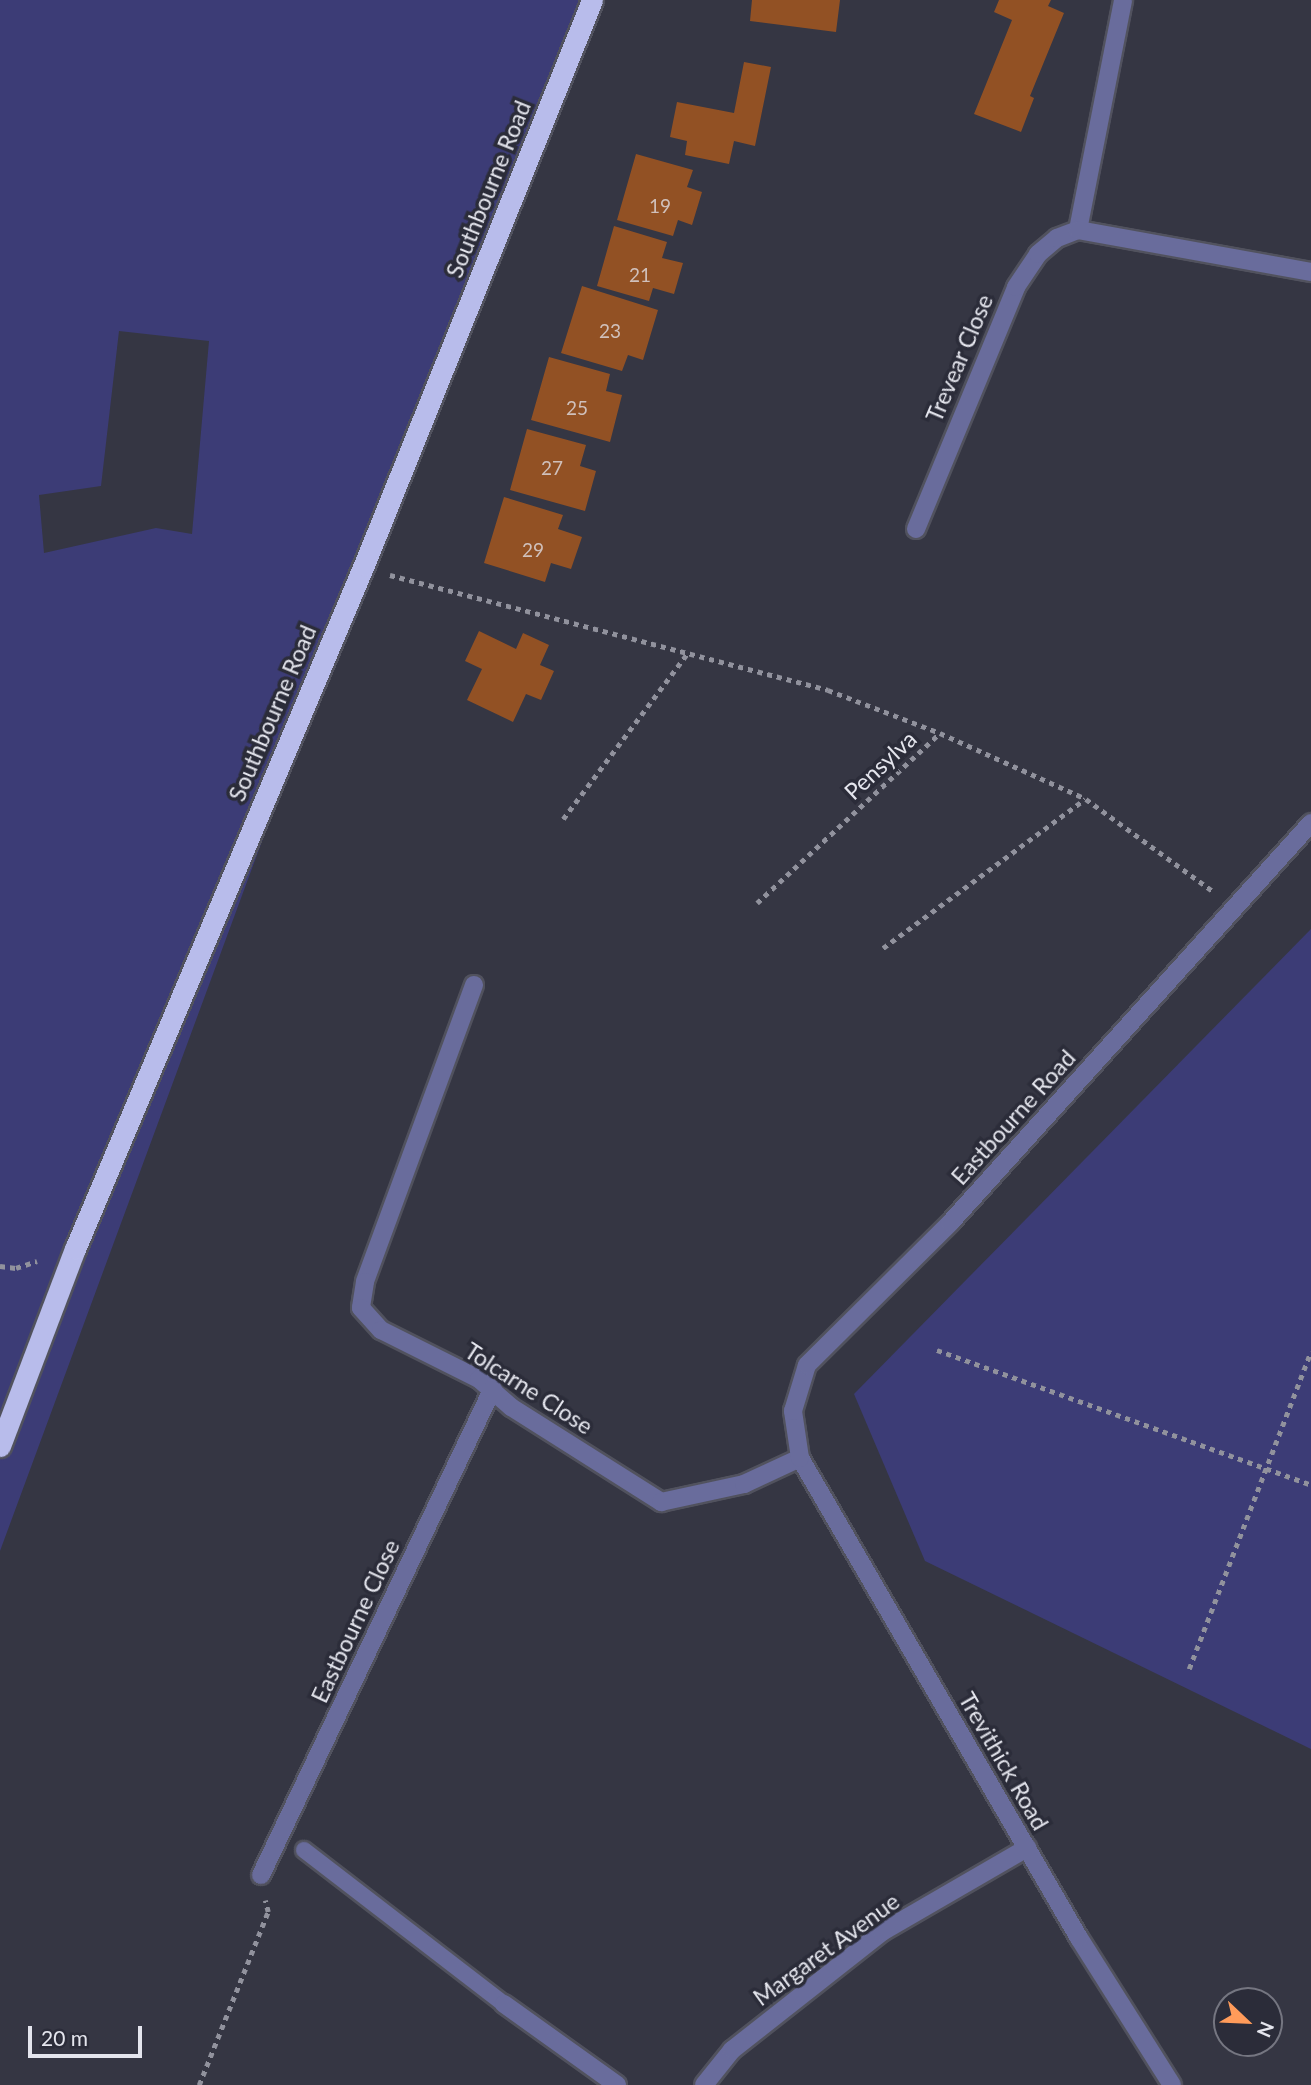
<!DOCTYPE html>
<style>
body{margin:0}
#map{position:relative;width:1311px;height:2085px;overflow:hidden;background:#353643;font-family:Lato,sans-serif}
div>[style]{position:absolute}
.green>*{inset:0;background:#3c3c76}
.building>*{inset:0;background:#925124}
.path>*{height:4.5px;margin-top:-2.25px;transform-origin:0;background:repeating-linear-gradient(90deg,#91929d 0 5px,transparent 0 10px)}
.roads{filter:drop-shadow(2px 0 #51525e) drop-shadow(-2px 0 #51525e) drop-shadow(0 2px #51525e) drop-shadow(0 -2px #51525e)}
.lane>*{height:16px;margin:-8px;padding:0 8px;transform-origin:8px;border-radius:8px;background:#696c9c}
.street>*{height:18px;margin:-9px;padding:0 9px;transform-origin:9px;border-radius:9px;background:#696c9c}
.highway>*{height:21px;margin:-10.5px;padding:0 10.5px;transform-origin:10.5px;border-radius:10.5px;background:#b8bceb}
span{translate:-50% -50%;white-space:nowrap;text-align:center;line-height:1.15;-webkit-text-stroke:7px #2b2c39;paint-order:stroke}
.number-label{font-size:19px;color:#d0c0bb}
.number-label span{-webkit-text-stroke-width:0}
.street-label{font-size:23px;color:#e4e5ed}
.north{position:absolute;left:1213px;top:1987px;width:70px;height:70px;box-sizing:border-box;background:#2b2c39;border:2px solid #757681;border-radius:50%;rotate:113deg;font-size:19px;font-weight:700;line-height:28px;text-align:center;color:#e4e5ed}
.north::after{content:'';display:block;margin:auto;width:24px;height:32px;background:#ff9b5a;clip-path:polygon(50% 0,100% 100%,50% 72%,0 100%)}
.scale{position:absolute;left:28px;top:2026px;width:114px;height:32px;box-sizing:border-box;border:4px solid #e4e5ed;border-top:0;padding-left:9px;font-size:21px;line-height:24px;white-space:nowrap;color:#e4e5ed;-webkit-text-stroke:5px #2b2c39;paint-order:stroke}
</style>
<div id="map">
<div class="green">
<i style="clip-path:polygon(evenodd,0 0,592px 0,364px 565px,0 1551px,0 0,119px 331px,209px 341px,192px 534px,156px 528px,44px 553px,39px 495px,101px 486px,119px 331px)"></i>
<i style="clip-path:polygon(1311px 929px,1311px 1749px,925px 1561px,854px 1394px)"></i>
</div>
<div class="building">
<i style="clip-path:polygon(752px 0,840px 0,836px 32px,750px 21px)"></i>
<i style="clip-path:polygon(999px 0,1051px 0,1048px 6px,1064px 13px,1030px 96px,1034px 98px,1021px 132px,974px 114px,1012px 20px,994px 12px)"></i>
<i style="clip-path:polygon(744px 62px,771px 67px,755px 146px,734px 141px,729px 164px,685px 155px,687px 141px,670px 137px,677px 102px,734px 113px)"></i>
<i style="clip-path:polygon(636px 154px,693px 170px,687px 187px,702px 192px,692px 225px,678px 220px,673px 236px,617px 220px)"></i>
<i style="clip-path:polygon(614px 226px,667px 242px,662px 258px,683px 263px,674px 294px,653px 288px,649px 301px,597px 286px)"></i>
<i style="clip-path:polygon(582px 286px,658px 310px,643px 360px,628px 355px,622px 371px,561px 353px)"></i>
<i style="clip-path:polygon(549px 357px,610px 374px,606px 391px,622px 395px,610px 442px,531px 420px)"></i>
<i style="clip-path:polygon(527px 429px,586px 445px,580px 466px,596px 471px,585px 511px,510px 490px)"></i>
<i style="clip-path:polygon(504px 497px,563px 515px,558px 529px,582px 537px,571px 569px,551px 563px,545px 582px,484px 563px)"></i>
<i style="clip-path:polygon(479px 631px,516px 649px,523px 633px,549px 645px,540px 665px,554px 671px,541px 700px,526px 694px,513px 722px,467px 700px,482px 669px,465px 661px)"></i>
</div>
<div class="path">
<i style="left:390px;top:575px;width:453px;rotate:14.7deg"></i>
<i style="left:828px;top:690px;width:120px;rotate:21deg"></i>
<i style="left:563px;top:819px;width:206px;rotate:-53.1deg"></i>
<i style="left:757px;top:903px;width:250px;rotate:-42.9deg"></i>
<i style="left:940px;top:733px;width:160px;rotate:24.3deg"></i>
<i style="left:1086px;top:799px;width:158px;rotate:36deg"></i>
<i style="left:883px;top:948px;width:251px;rotate:-36.4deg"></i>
<i style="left:0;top:1266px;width:16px;rotate:7deg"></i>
<i style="left:16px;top:1268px;width:22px;rotate:-18deg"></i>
<i style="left:937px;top:1350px;width:398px;rotate:19.8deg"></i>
<i style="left:1189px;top:1669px;width:340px;rotate:-69deg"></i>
<i style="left:199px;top:2085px;width:186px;rotate:-68.3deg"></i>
<i style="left:268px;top:1912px;width:12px;rotate:-104deg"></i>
</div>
<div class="roads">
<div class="lane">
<i style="left:304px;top:1850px;width:252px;rotate:37.6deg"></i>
</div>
<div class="street">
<i style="left:1078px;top:230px;width:234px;rotate:-78.9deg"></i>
<i style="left:916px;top:529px;width:262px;rotate:-67.5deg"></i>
<i style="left:1016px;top:287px;width:40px;rotate:-56deg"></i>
<i style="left:1038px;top:254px;width:25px;rotate:-40deg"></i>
<i style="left:1057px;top:238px;width:22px;rotate:-21deg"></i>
<i style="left:1078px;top:230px;width:237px;rotate:10.2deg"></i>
<i style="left:474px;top:985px;width:316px;rotate:110.2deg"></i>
<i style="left:365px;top:1282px;width:26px;rotate:99deg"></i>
<i style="left:361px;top:1308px;width:30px;rotate:48deg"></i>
<i style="left:381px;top:1330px;width:110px;rotate:26.6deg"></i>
<i style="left:479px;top:1379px;width:43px;rotate:41.2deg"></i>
<i style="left:511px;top:1407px;width:178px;rotate:32.3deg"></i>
<i style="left:661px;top:1502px;width:85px;rotate:-12.2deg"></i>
<i style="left:744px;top:1484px;width:62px;rotate:-24.9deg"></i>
<i style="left:261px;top:1875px;width:539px;rotate:-64.53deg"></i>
<i style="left:504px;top:2004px;width:139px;rotate:35.6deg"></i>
<i style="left:704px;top:2085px;width:45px;rotate:-51.3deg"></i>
<i style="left:732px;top:2050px;width:191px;rotate:-38.2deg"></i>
<i style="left:882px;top:1932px;width:168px;rotate:-30.1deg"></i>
<i style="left:1172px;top:2085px;width:174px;rotate:-122.3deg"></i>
<i style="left:1079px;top:1938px;width:555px;rotate:-120.17deg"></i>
<i style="left:800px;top:1458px;width:48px;rotate:-98.5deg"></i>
<i style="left:793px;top:1411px;width:48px;rotate:-73.1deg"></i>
<i style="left:807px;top:1365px;width:202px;rotate:-44.8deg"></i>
<i style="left:950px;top:1223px;width:539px;rotate:-47.93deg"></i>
</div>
<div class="highway">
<i style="left:0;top:1446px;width:211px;rotate:-69.2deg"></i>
<i style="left:75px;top:1249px;width:743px;rotate:-67.1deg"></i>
<i style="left:364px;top:565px;width:609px;rotate:-68.02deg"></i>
</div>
</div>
<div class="number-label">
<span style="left:660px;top:206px">19</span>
<span style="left:640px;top:275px">21</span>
<span style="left:610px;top:331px">23</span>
<span style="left:577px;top:408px">25</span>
<span style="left:552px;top:468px">27</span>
<span style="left:533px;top:550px">29</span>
</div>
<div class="street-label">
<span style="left:488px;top:189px;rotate:-68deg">Southbourne Road</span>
<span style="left:959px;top:358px;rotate:-67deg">Trevear Close</span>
<span style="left:272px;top:713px;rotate:-67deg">Southbourne Road</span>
<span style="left:880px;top:765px;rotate:-43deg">Pensylva</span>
<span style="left:1013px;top:1117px;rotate:-48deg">Eastbourne Road</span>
<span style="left:529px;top:1388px;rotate:33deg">Tolcarne Close</span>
<span style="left:355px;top:1621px;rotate:-65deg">Eastbourne Close</span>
<span style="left:1004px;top:1761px;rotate:60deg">Trevithick Road</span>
<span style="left:826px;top:1949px;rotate:-36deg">Margaret Avenue</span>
</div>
<div class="north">N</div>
<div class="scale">20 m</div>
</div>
